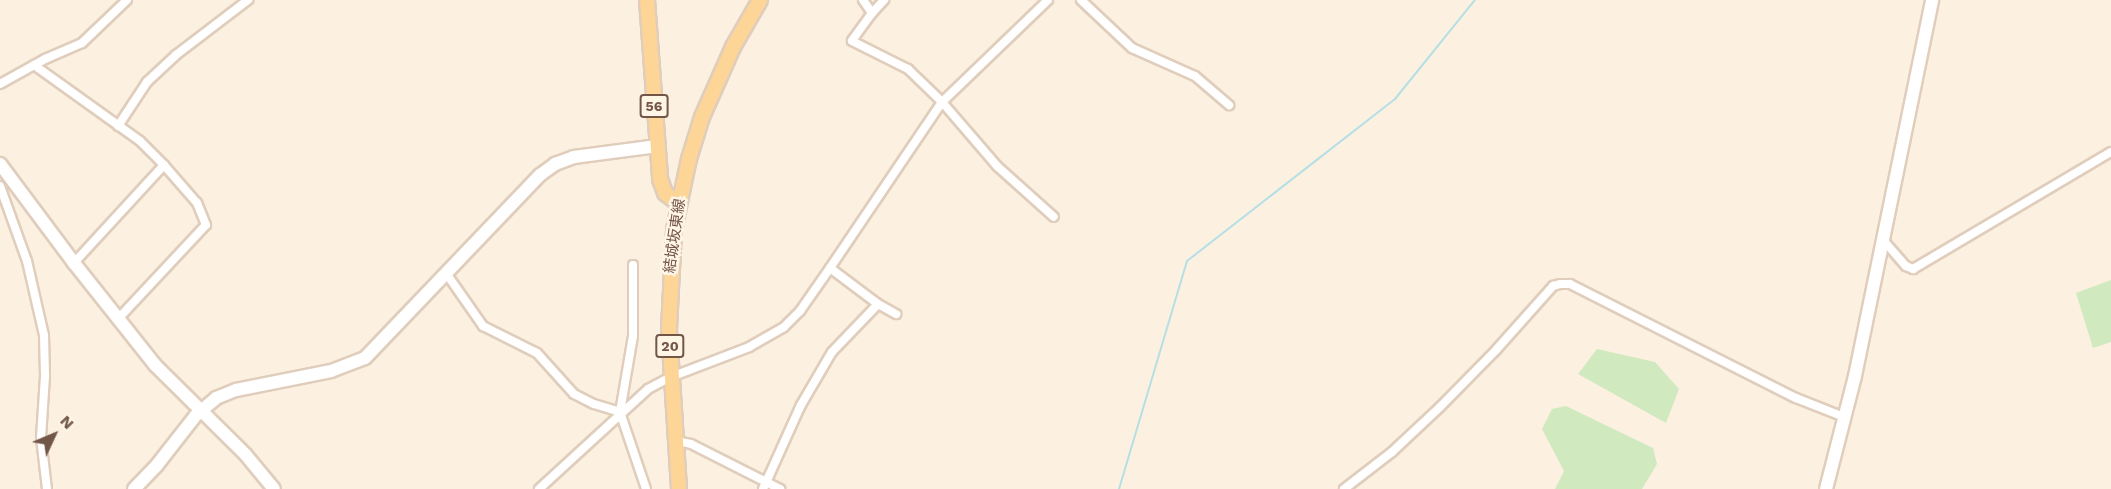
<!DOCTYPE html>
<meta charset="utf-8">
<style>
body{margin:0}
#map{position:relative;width:2111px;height:489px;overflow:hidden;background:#fcf1e0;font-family:"Work Sans","Noto Sans JP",sans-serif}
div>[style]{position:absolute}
.green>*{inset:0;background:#d0e9bf}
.stream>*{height:2px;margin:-1px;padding:0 1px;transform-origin:1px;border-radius:1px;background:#b5dfe5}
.roads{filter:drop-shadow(2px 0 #e0cdbc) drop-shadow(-2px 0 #e0cdbc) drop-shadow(0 2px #e0cdbc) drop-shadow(0 -2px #e0cdbc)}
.street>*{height:8px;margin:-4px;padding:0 4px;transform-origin:4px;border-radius:4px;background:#fff}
.secondary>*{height:12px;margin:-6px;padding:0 6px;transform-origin:6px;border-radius:6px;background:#fff}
.primary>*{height:14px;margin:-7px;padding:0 7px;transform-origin:7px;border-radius:7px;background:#fcd597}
span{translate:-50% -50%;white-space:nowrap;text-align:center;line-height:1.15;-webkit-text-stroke:5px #fff5e6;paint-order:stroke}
.shield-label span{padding:2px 4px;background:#fff5e6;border:2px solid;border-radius:4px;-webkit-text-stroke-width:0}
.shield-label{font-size:14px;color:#725647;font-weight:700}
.street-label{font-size:15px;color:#725647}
.north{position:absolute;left:24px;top:405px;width:60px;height:60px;-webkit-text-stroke:4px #fff5e6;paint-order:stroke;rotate:46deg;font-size:16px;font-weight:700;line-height:24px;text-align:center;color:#725647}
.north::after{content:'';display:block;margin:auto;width:21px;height:27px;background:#725647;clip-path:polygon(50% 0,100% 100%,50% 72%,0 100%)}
</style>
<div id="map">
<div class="green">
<i style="clip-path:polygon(2111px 280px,2111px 342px,2093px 348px,2076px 293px)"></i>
<i style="clip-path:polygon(1597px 349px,1655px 362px,1679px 389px,1666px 423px,1578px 374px)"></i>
<i style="clip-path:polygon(1566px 406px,1653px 448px,1657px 464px,1642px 489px,1555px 489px,1564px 471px,1542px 429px,1552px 409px)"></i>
</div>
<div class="stream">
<i style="left:1119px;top:489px;width:238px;rotate:-73.4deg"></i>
<i style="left:1187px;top:261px;width:264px;rotate:-37.9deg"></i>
<i style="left:1395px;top:99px;width:127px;rotate:-51.1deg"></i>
</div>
<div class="roads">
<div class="street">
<i style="left:863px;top:0;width:16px;rotate:55deg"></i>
<i style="left:872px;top:13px;width:18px;rotate:-47deg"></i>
<i style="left:1081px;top:0;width:70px;rotate:43.3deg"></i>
<i style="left:1132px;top:48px;width:69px;rotate:24deg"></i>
<i style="left:1195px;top:76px;width:45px;rotate:40.5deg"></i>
<i style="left:872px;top:13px;width:34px;rotate:126deg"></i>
<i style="left:852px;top:41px;width:63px;rotate:26.6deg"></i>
<i style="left:908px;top:69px;width:47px;rotate:44.1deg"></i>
<i style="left:942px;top:102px;width:84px;rotate:49.3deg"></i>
<i style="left:997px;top:166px;width:76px;rotate:41.8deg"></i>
<i style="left:34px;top:65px;width:130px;rotate:35.6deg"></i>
<i style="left:140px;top:141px;width:34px;rotate:45deg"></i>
<i style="left:164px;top:165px;width:133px;rotate:132.6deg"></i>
<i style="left:0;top:84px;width:51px;rotate:-29.1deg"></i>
<i style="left:45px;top:59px;width:40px;rotate:-23.4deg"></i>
<i style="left:82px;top:43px;width:62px;rotate:-43.7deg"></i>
<i style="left:118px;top:126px;width:53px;rotate:-56.6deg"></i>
<i style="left:147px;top:82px;width:40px;rotate:-43deg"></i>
<i style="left:176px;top:55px;width:91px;rotate:-37.4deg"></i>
<i style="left:0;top:186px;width:80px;rotate:70.2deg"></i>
<i style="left:27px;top:261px;width:76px;rotate:77.1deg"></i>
<i style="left:44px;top:335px;width:41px;rotate:88.6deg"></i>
<i style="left:45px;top:376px;width:62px;rotate:93.7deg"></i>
<i style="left:41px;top:438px;width:51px;rotate:83.3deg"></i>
<i style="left:1884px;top:241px;width:33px;rotate:49deg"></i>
<i style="left:1906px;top:266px;width:8px;rotate:23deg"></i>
<i style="left:1913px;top:269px;width:230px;rotate:-30.6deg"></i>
<i style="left:633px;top:265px;width:71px;rotate:90deg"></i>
<i style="left:633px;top:336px;width:77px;rotate:99.7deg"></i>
<i style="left:620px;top:412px;width:81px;rotate:71.3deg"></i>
<i style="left:830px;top:268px;width:60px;rotate:36.9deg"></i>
<i style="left:878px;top:304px;width:21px;rotate:29deg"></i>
<i style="left:446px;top:273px;width:65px;rotate:55.1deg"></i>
<i style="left:483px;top:326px;width:60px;rotate:26.6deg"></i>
<i style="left:537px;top:353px;width:55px;rotate:47.9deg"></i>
<i style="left:574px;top:394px;width:22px;rotate:27deg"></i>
<i style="left:594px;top:404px;width:27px;rotate:17deg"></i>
<i style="left:117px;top:320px;width:130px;rotate:-46.9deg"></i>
<i style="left:206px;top:225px;width:24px;rotate:-112deg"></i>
<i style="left:197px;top:203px;width:50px;rotate:-131deg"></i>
<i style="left:676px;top:441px;width:15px;rotate:11deg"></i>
<i style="left:691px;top:444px;width:100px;rotate:26.8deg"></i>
<i style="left:539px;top:489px;width:148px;rotate:-42.5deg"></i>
<i style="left:648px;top:389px;width:26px;rotate:-28deg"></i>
<i style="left:671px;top:377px;width:84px;rotate:-21deg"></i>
<i style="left:749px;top:347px;width:40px;rotate:-29.7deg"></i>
<i style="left:784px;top:327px;width:23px;rotate:-45deg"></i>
<i style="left:800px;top:311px;width:52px;rotate:-55.1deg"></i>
<i style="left:830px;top:268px;width:200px;rotate:-56deg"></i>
<i style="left:942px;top:102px;width:147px;rotate:-43.9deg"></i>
<i style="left:763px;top:489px;width:92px;rotate:-65.7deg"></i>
<i style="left:801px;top:405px;width:61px;rotate:-59.7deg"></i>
<i style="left:832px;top:352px;width:66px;rotate:-46.2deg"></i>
<i style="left:1344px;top:489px;width:61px;rotate:-37.6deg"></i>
<i style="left:1392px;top:452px;width:66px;rotate:-43.2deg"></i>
<i style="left:1440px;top:407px;width:80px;rotate:-45.5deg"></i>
<i style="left:1496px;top:350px;width:86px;rotate:-48.3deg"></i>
<i style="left:1553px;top:286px;width:7px;rotate:-16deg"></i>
<i style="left:1560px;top:284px;width:10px"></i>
<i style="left:1570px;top:284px;width:253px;rotate:26.8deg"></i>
<i style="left:1796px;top:398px;width:52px;rotate:21.6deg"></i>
</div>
<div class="secondary">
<i style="left:0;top:164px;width:124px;rotate:53.2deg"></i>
<i style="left:74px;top:263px;width:130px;rotate:51.5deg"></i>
<i style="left:155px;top:365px;width:127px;rotate:44.7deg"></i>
<i style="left:245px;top:454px;width:45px;rotate:50.4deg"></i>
<i style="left:134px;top:489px;width:33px;rotate:-46deg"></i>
<i style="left:157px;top:465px;width:63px;rotate:-52deg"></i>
<i style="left:196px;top:415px;width:26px;rotate:-40deg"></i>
<i style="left:216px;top:398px;width:22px;rotate:-22deg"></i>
<i style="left:236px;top:390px;width:97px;rotate:-11.3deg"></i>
<i style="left:331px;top:371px;width:36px;rotate:-21deg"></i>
<i style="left:365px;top:358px;width:253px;rotate:-46.3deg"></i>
<i style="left:540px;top:175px;width:19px;rotate:-36deg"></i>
<i style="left:555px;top:164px;width:20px;rotate:-20deg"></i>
<i style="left:574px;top:157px;width:84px;rotate:-7.5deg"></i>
<i style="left:1826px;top:489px;width:117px;rotate:-75.6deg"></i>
<i style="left:1855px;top:376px;width:384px;rotate:-78.4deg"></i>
</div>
<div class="primary">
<i style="left:647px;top:0;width:179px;rotate:85.8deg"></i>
<i style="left:660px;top:179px;width:15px;rotate:70deg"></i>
<i style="left:665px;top:193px;width:18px;rotate:38deg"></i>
<i style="left:679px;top:489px;width:160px;rotate:-93.6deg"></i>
<i style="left:669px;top:329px;width:99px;rotate:-87.1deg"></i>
<i style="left:674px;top:230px;width:73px;rotate:-78.1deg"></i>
<i style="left:689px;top:159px;width:44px;rotate:-72.8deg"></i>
<i style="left:702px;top:117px;width:77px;rotate:-66.1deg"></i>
<i style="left:733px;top:47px;width:54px;rotate:-60.1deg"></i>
</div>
</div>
<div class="shield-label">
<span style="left:654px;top:106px">56</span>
<span style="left:670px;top:346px">20</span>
</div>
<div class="street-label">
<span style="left:675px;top:236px;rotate:-82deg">結城坂東線</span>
</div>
<div class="north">N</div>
</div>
